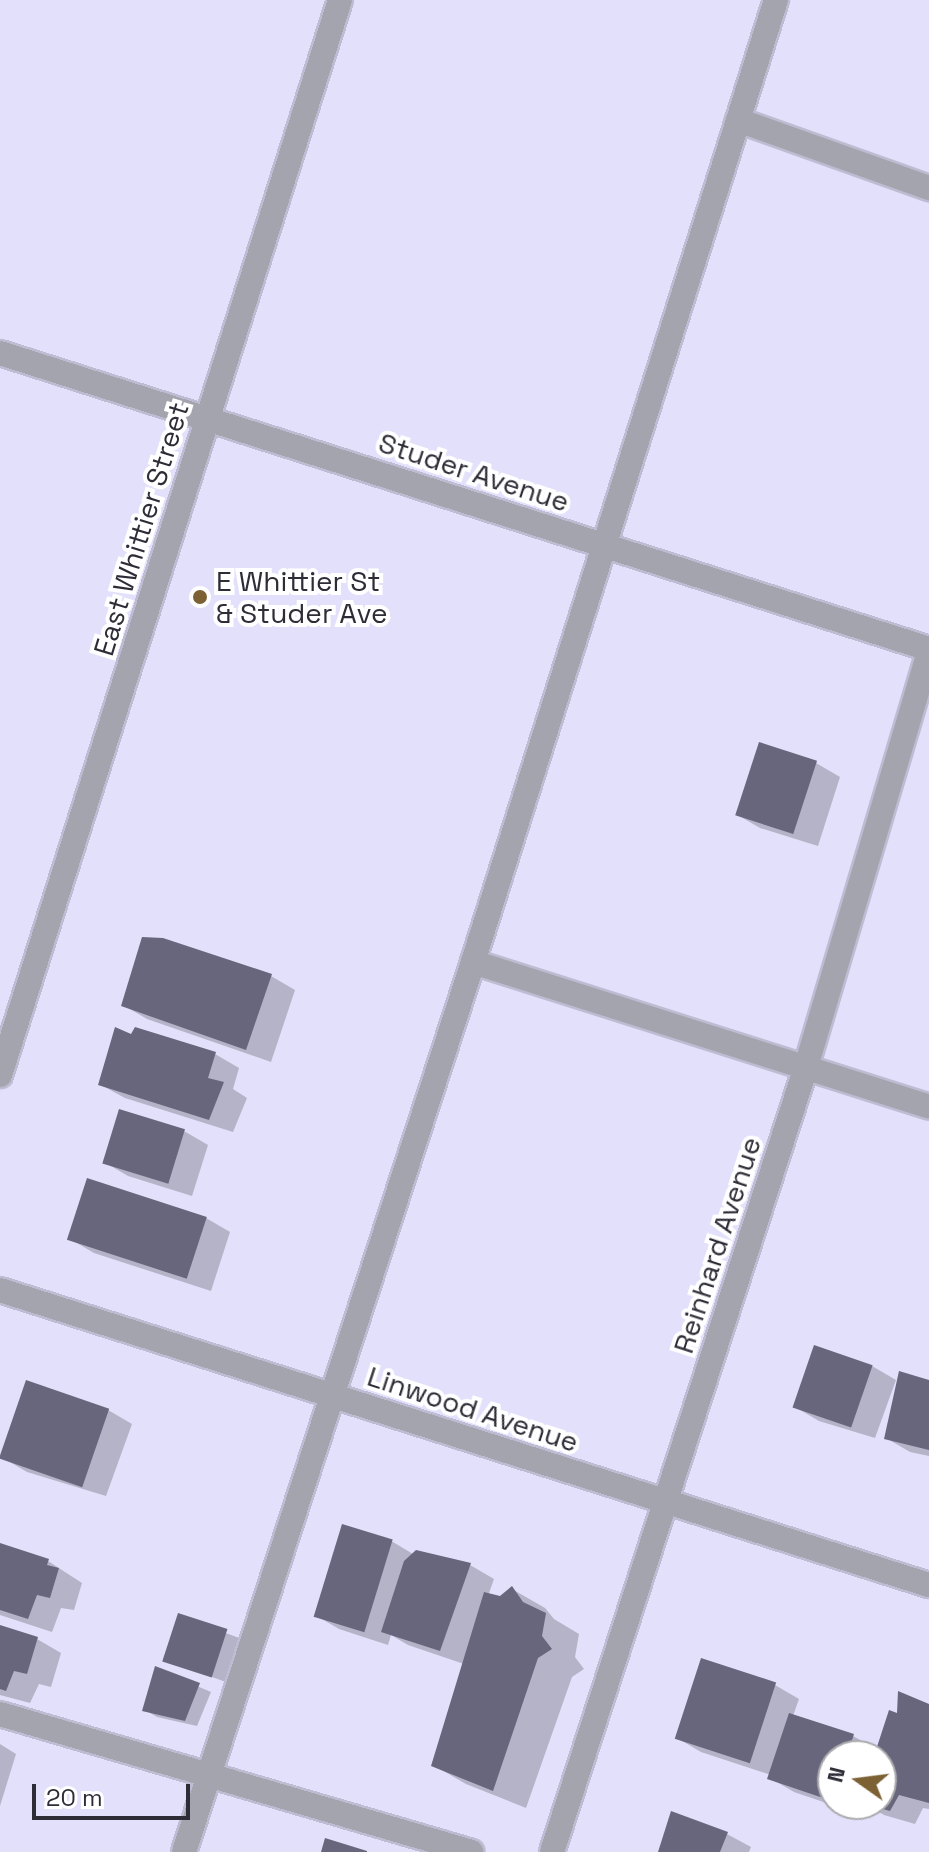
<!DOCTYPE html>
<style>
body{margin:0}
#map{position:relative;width:929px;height:1852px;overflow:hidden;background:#e2e0fa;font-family:"Space Grotesk",sans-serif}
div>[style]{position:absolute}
.shadow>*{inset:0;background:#0003;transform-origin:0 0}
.building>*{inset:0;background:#68667c;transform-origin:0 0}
.roads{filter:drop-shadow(2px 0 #bebcd3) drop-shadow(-2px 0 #bebcd3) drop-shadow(0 2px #bebcd3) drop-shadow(0 -2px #bebcd3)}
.minor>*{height:24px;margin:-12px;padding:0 12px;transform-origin:12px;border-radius:12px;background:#a4a4af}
.dots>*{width:22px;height:22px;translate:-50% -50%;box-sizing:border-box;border:4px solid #fff;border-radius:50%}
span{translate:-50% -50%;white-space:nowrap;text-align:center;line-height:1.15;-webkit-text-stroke:8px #fff;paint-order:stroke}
.street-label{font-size:28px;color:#2e2d37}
.poi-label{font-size:28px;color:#2e2d37}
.left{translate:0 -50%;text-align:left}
.north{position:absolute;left:817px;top:1740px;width:80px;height:80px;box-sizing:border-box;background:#fff;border:2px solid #ababaf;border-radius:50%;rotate:284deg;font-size:22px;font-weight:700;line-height:32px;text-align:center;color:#2e2d37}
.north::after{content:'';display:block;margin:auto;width:28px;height:36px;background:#7b6133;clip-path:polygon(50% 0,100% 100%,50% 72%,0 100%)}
.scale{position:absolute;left:32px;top:1784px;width:158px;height:36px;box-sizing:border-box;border:4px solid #2e2d37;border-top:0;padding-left:10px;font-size:24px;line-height:28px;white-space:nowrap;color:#2e2d37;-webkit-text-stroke:6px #fff;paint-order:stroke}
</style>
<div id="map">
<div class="shadow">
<i style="clip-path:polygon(816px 763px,840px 777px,818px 846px,760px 828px,736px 814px)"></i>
<i style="clip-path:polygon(271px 976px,295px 990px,271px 1062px,147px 1019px,123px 1005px)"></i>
<i style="clip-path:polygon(132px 1037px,215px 1054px,239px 1068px,233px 1089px,247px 1098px,233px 1132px,125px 1098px,101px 1085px)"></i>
<i style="clip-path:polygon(184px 1131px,208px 1145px,192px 1196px,128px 1176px,104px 1162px)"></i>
<i style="clip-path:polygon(206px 1218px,230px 1232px,211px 1291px,94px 1253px,70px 1239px)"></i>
<i style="clip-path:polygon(872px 1366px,896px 1380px,875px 1438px,819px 1421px,795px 1407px)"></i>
<i style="clip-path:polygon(929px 1383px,929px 1456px,910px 1452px,886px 1438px)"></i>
<i style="clip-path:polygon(108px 1410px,132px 1424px,106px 1496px,27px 1472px,3px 1458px)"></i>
<i style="clip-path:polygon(343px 1527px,393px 1542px,413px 1554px,470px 1565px,494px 1579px,488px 1596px,501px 1599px,512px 1589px,545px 1608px,554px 1619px,579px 1634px,575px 1657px,584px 1669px,572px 1677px,526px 1808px,466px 1784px,433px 1765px,464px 1664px,408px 1645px,391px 1635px,388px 1645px,339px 1629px,315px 1615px)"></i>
<i style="clip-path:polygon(0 1545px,48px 1561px,82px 1583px,74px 1610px,61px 1608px,52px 1632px,0 1615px)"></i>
<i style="left:179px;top:1616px;width:65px;height:46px;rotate:20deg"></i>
<i style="clip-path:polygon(0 1627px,37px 1639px,61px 1653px,51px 1687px,39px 1684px,30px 1703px,0 1695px)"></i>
<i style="clip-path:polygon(157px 1669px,211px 1692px,197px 1726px,157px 1717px,145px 1710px)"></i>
<i style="clip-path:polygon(775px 1685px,799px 1699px,793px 1716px,853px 1736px,878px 1750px,898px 1716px,929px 1706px,929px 1809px,923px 1808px,915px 1824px,884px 1815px,866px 1804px,881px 1804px,881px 1756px,833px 1756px,833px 1804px,859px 1804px,856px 1813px,794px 1792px,770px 1778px,771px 1775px,701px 1752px,677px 1738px)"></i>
<i style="clip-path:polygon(0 1744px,16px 1754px,0 1806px)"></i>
<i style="clip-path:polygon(727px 1834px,751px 1847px,749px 1852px,660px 1852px)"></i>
</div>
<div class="building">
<i style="left:759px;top:742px;width:61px;height:77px;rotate:18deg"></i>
<i style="clip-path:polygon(142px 937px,163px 938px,272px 974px,246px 1050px,121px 1006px)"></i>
<i style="clip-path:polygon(115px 1027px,131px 1034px,135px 1027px,216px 1052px,208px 1078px,224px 1082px,209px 1120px,98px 1085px)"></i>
<i style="left:119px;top:1109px;width:69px;height:57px;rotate:17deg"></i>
<i style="left:87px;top:1178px;width:126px;height:65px;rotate:18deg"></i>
<i style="left:814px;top:1345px;width:62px;height:66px;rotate:19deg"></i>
<i style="clip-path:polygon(899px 1371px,929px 1380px,929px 1450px,884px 1439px)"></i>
<i style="left:26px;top:1380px;width:88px;height:83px;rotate:19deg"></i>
<i style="left:342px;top:1524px;width:53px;height:97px;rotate:17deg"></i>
<i style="clip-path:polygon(0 1543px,49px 1559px,47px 1565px,59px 1568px,50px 1598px,37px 1595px,28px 1619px,0 1610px)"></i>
<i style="clip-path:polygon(416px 1550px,471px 1563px,440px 1651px,381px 1632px,404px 1561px)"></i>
<i style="clip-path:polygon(512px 1586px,523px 1602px,546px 1613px,542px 1636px,552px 1649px,538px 1658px,493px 1791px,431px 1766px,484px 1592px,500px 1596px)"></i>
<i style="left:178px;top:1613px;width:52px;height:51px;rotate:18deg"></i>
<i style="clip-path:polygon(0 1625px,38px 1637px,27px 1674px,14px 1671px,6px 1691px,0 1689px)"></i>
<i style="left:701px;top:1658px;width:79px;height:85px;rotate:18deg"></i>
<i style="clip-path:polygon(155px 1666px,200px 1683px,185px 1721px,142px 1711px)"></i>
<i style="clip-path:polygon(898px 1691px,929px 1704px,929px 1803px,899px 1795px,890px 1811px,868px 1805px,881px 1804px,881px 1756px,874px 1756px,889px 1710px,897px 1713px)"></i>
<i style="clip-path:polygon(789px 1713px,854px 1734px,847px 1756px,833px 1756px,832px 1801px,767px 1779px)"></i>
<i style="clip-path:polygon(671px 1811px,728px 1832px,720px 1852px,658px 1852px)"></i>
<i style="clip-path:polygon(325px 1838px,367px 1851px,367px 1852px,321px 1852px)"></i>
</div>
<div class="roads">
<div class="minor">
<i style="left:738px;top:120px;width:203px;rotate:19.6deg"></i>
<i style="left:0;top:353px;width:975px;rotate:17.67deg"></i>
<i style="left:473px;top:962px;width:478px;rotate:17.6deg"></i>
<i style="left:0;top:1075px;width:1127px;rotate:-72.45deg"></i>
<i style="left:0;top:1290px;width:975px;rotate:17.62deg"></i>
<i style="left:0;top:1714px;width:491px;rotate:16.3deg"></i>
<i style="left:184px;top:1852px;width:936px;rotate:-72.01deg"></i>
<i style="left:473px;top:962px;width:1009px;rotate:-72.52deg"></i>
<i style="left:552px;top:1852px;width:825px;rotate:-72.07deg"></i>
<i style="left:806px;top:1067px;width:433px;rotate:-73.5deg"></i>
</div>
</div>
<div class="dots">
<i style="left:200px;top:597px;background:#7b6133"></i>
</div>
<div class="street-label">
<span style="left:474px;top:472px;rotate:18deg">Studer Avenue</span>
<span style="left:141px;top:529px;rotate:-73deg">East Whittier Street</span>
<span style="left:717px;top:1245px;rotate:-72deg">Reinhard Avenue</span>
<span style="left:473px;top:1409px;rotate:18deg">Linwood Avenue</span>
</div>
<div class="poi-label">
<span class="left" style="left:216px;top:597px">E Whittier St<br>&amp; Studer Ave</span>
</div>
<div class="north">N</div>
<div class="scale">20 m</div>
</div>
